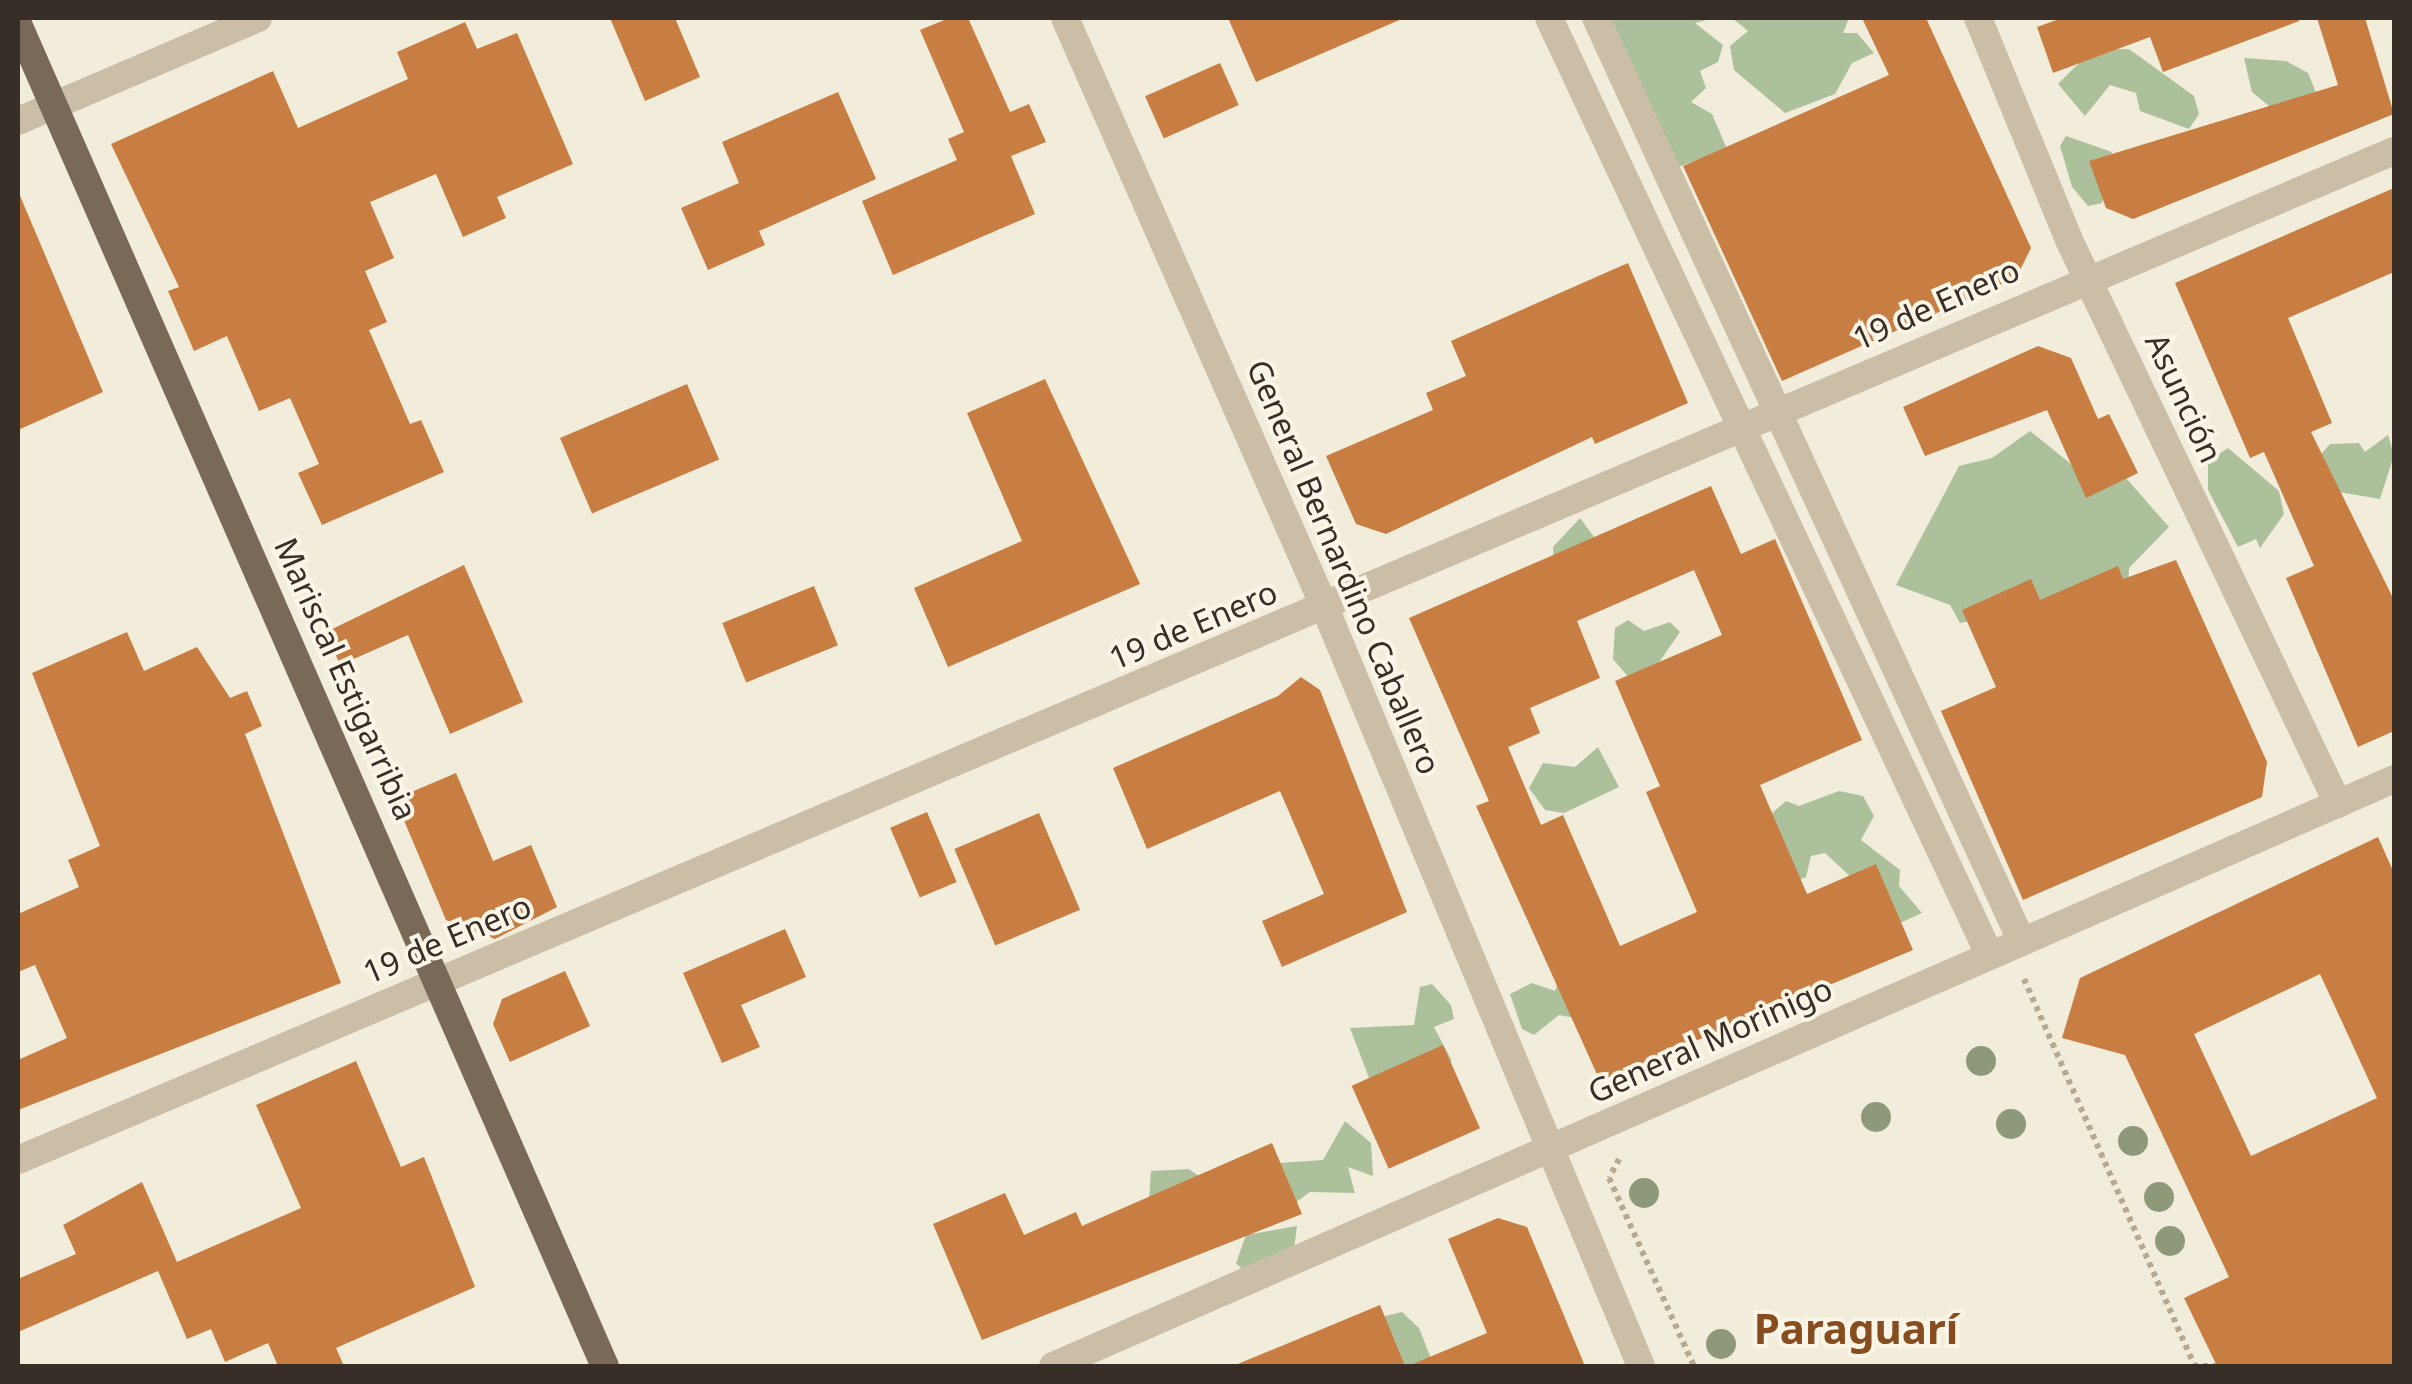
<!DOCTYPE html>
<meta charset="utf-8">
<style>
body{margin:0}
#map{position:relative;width:2412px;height:1384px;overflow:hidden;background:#f2ecdb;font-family:"Noto Sans",sans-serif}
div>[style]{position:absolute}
.green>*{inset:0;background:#acc19b}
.building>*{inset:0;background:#c87e43;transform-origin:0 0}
.path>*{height:6px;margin-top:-3px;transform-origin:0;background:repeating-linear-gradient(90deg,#b6a991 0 5px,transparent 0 10px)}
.minor>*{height:28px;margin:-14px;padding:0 14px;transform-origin:14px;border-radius:14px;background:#cabea7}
.primary>*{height:28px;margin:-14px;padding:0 14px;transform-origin:14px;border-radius:14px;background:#796a58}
.trees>*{width:30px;height:30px;margin:-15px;border-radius:50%;background:#8e997a}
span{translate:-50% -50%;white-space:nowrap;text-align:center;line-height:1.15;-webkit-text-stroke:8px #faf5e7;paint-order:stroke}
.street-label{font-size:32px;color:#372f27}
.district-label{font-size:42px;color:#874d1f;font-weight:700}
.frame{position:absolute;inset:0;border:20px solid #372f27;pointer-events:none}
</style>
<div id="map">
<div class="green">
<i style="clip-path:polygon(1604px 18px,1714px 18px,1695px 23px,1723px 45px,1718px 62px,1700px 71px,1706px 88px,1691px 102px,1712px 114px,1727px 149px,1675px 168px)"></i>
<i style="clip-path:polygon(1732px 18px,1849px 18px,1843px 33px,1857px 33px,1874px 53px,1852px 63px,1835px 94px,1785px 113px,1734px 70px,1730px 46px,1748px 31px)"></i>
<i style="clip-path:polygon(2129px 49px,2194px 96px,2199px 114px,2189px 129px,2140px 111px,2136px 93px,2110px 85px,2085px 116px,2058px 84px,2092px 50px)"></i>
<i style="clip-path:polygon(2244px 58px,2286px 61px,2308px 73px,2317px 95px,2280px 115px,2252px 92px)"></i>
<i style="clip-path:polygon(2066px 136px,2112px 152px,2102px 203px,2088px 206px,2072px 187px,2060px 146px)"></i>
<i style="clip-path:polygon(2030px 431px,2071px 464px,2111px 461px,2169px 527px,2129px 568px,2128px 592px,1960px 623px,1950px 605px,1896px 585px,1959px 466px,1992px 458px)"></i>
<i style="clip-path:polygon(2388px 435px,2394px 455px,2380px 499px,2339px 492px,2316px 460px,2330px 444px,2359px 443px,2365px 452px)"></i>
<i style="clip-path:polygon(2228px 448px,2279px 491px,2284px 514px,2260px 548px,2256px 539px,2238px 547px,2208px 490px,2208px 461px)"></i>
<i style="clip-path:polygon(1580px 518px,1600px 545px,1554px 567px,1553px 547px)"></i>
<i style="clip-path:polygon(1628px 620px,1644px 631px,1670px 622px,1680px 632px,1660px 661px,1652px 705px,1613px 659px,1615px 628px)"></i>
<i style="clip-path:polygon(1598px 747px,1619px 787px,1564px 813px,1545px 810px,1529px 788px,1543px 763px,1575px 767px)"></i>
<i style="clip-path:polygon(1839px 791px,1863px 796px,1874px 816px,1861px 840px,1900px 870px,1899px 886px,1922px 913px,1900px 923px,1825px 853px,1811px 856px,1806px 877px,1791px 884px,1770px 815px,1786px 801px,1799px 806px)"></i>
<i style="clip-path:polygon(1559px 980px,1575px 1018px,1559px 1015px,1534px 1035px,1522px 1029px,1510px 994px,1532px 983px,1555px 991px)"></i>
<i style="clip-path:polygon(1432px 984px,1451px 1005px,1454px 1019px,1434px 1027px,1452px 1061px,1374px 1091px,1350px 1028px,1414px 1025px,1420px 987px)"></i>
<i style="clip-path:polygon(1345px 1121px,1371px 1143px,1373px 1176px,1348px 1167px,1355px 1193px,1310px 1192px,1291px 1206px,1279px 1163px,1323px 1160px)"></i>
<i style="clip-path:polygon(1189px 1169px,1203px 1179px,1149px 1199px,1151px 1171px)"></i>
<i style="clip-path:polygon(1297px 1226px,1294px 1249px,1242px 1269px,1236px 1263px,1246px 1235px)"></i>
<i style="clip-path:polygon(1402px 1312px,1419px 1328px,1434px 1366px,1387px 1366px,1377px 1318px)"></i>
</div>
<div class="building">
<i style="clip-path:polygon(610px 18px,675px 18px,700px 77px,645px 101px)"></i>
<i style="clip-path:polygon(949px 18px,968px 18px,1010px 112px,1029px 104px,1046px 142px,1011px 156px,1035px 214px,893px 275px,862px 201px,957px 160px,948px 139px,964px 132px,920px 30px)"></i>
<i style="clip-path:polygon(1228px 18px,1404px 18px,1256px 82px)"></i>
<i style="clip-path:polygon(1862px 18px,1926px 18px,2031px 248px,2016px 278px,1782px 381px,1683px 166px,1889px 75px)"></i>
<i style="clip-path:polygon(2062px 18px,2298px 18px,2299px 21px,2163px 72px,2150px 37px,2053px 73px,2037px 27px)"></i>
<i style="clip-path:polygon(2317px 18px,2365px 18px,2394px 114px,2133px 219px,2106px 208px,2089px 161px,2338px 85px)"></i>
<i style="clip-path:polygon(465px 22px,477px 49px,517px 33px,573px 164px,497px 197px,506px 218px,463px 237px,436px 174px,370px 202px,394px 258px,365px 271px,387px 322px,369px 330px,410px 424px,421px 420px,444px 472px,322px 525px,298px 473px,319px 464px,290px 398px,259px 411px,227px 336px,194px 351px,168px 291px,179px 287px,111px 144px,273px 71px,298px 128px,408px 79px,397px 52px)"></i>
<i style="left:1220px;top:63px;width:46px;height:82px;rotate:66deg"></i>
<i style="clip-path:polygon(838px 92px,876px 179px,759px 231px,765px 245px,708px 270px,681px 208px,739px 183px,722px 142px)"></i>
<i style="clip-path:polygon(2394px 188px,2394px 272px,2288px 318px,2332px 423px,2311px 432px,2394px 600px,2394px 731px,2358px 747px,2286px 578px,2314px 566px,2264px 452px,2250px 458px,2175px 283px)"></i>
<i style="clip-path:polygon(18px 191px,103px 392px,18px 430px)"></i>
<i style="clip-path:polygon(1628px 263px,1688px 403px,1595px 444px,1592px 437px,1386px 534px,1356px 524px,1326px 456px,1433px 410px,1426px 393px,1466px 376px,1451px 341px)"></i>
<i style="clip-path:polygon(2038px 346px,2071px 358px,2098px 419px,2109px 414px,2138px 473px,2086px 498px,2047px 410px,1925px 456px,1903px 407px)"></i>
<i style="clip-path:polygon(1045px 379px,1140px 584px,948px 667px,914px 588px,1022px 541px,967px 413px)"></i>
<i style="left:687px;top:384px;width:82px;height:138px;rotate:67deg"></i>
<i style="clip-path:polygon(evenodd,1711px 486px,1741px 554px,1775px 539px,1862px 740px,1760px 785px,1807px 894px,1876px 864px,1913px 950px,1600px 1081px,1476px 806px,1489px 801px,1409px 618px,1711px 486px,1694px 570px,1722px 635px,1615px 681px,1660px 786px,1646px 792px,1697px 912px,1620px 946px,1563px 815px,1541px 825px,1508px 747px,1540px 733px,1530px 708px,1600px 678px,1577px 621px,1694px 570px)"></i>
<i style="clip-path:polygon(2176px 560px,2267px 762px,2262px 797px,2023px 900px,1941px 711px,1996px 687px,1962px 610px,2031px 579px,2040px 600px,2118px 566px,2123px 579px)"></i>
<i style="clip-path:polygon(464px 565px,523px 702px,450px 734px,408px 635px,340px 665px,326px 632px)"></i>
<i style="left:814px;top:586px;width:64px;height:99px;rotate:68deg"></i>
<i style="clip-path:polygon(127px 632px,144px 671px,197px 647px,230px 698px,247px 691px,262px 726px,245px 734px,341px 983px,18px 1110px,18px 1060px,67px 1038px,35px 965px,18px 972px,18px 914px,79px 887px,68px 860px,100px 846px,32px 673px)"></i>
<i style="clip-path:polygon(1301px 677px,1320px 690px,1407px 912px,1282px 967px,1262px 921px,1324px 894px,1280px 791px,1147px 849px,1113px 768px,1278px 696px)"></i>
<i style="clip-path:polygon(456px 773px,493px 861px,531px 845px,557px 907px,495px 939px,446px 920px,395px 799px)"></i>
<i style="left:927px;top:812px;width:76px;height:40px;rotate:67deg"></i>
<i style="left:1039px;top:813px;width:105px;height:92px;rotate:67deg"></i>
<i style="clip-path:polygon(evenodd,2378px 837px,2394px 873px,2394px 1366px,2217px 1366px,2184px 1298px,2229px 1277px,2125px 1055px,2062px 1038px,2080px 978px,2378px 837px,2320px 974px,2377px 1098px,2251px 1156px,2194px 1034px,2320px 974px)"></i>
<i style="clip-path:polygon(785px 929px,806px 977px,741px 1005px,760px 1047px,722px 1063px,683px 973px)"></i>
<i style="clip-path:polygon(565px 971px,590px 1026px,510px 1062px,493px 1024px,502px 999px)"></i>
<i style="left:1443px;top:1045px;width:91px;height:100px;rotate:66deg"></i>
<i style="clip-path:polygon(356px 1061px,401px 1167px,424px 1157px,475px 1287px,336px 1348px,344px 1366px,278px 1366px,268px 1343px,225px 1362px,211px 1329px,187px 1339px,158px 1271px,18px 1332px,18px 1279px,76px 1254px,63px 1225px,142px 1182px,177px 1262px,301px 1208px,256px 1105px)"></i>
<i style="clip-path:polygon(1272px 1143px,1302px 1214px,982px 1340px,933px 1224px,1005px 1193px,1024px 1235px,1076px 1212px,1082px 1226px)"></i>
<i style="clip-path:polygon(1498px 1218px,1527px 1227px,1585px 1366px,1408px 1366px,1487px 1333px,1448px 1239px)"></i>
<i style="clip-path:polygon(1380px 1305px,1405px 1366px,1233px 1366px)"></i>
</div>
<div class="path">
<i style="left:2024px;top:979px;width:423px;rotate:66.2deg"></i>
<i style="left:1619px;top:1159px;width:21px;rotate:118deg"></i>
<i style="left:1609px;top:1178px;width:206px;rotate:65.7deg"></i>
<i style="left:2193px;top:1366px;width:24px"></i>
</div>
<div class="minor">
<i style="left:1065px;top:18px;width:645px;rotate:66.22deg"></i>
<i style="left:1325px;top:608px;width:821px;rotate:67.37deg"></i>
<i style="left:1549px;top:18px;width:1036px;rotate:64.82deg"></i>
<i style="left:1596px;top:18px;width:1017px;rotate:65.25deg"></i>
<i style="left:1978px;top:18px;width:240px;rotate:67.7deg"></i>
<i style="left:2069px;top:240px;width:625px;rotate:64.5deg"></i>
<i style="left:18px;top:121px;width:261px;rotate:-23.2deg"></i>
<i style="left:18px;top:1160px;width:2581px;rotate:-23.01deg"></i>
<i style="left:1053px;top:1366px;width:1464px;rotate:-23.64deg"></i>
</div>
<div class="primary">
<i style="left:18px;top:24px;width:1465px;rotate:66.38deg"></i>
</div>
<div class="trees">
<i style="left:1981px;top:1061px"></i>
<i style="left:1876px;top:1117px"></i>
<i style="left:2011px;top:1124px"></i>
<i style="left:2133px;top:1141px"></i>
<i style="left:1644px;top:1193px"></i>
<i style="left:2159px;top:1197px"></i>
<i style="left:2170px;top:1241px"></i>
<i style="left:1721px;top:1344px"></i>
</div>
<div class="street-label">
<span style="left:1936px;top:304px;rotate:-24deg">19 de Enero</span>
<span style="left:2184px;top:398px;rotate:65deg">Asunción</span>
<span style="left:1344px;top:567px;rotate:67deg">General Bernardino Caballero</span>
<span style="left:1193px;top:625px;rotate:-23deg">19 de Enero</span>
<span style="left:346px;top:679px;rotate:66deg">Mariscal Estigarribia</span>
<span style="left:447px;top:939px;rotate:-23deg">19 de Enero</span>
<span style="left:1710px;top:1040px;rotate:-24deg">General Morinigo</span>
</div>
<div class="district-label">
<span style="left:1856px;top:1328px">Paraguarí</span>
</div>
<div class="frame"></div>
</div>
